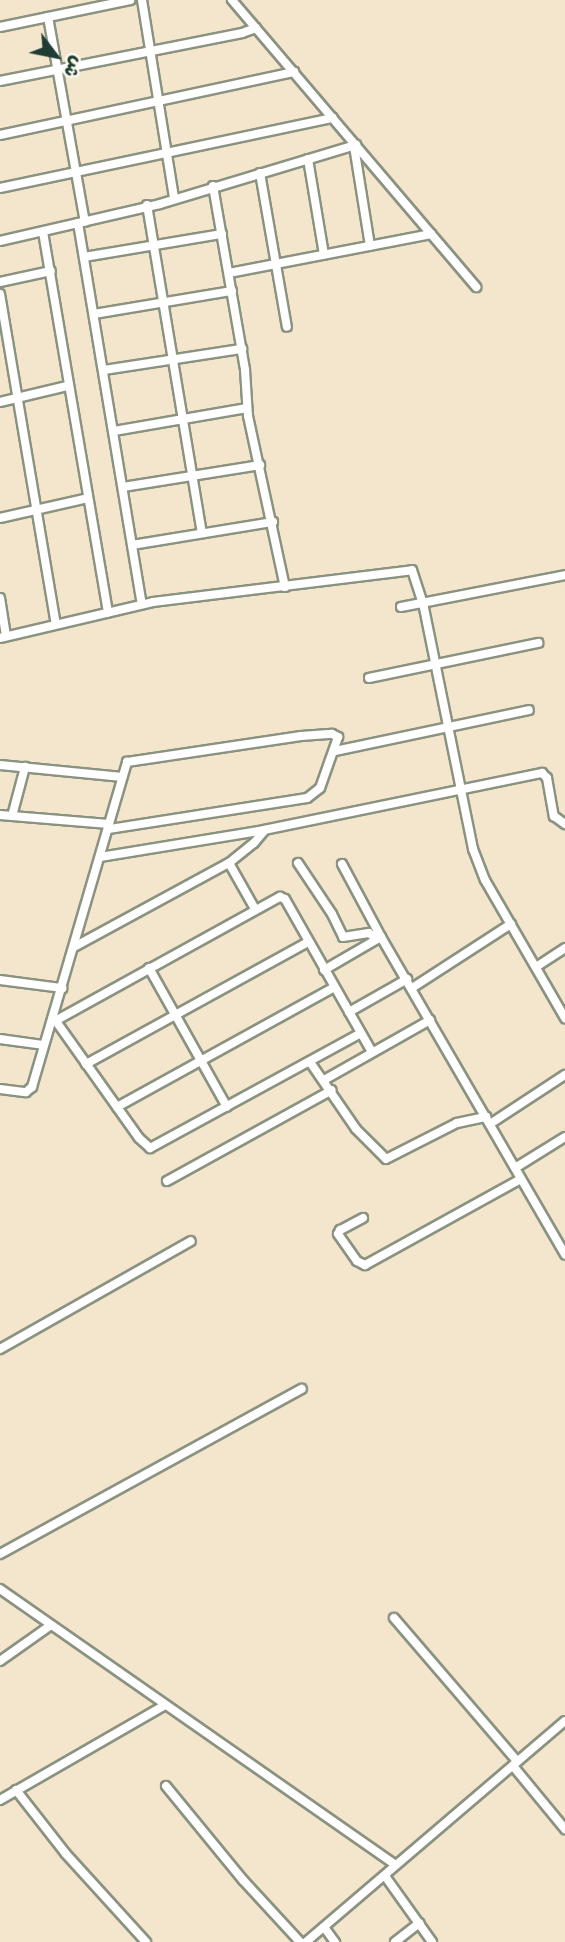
<!DOCTYPE html>
<meta charset="utf-8">
<style>
body{margin:0}
#map{position:relative;width:565px;height:1942px;overflow:hidden;background:#f4e6cd;font-family:Caveat,"Playpen Sans Arabic",sans-serif}
div>[style]{position:absolute}
.roads{filter:drop-shadow(2px 0 #8a9280) drop-shadow(-2px 0 #8a9280) drop-shadow(0 2px #8a9280) drop-shadow(0 -2px #8a9280)}
.minor>*{height:8px;margin:-4px;padding:0 4px;transform-origin:4px;border-radius:4px;background:#fff}
span{translate:-50% -50%;white-space:nowrap;text-align:center;line-height:1.15;-webkit-text-stroke:6px #fbf7ec;paint-order:stroke}
.north{position:absolute;left:21px;top:21px;width:70px;height:70px;-webkit-text-stroke:5px #fbf7ec;paint-order:stroke;rotate:122deg;font-size:19px;font-weight:700;line-height:28px;text-align:center;color:#1f3d34}
.north::after{content:'';display:block;margin:auto;width:24px;height:32px;background:#1f3d34;clip-path:polygon(50% 0,100% 100%,50% 72%,0 100%)}
</style>
<div id="map">
<div class="roads">
<div class="minor">
<i style="left:142px;top:0;width:200px;rotate:80.8deg"></i>
<i style="left:232px;top:0;width:377px;rotate:49.6deg"></i>
<i style="left:48px;top:17px;width:208px;rotate:79.8deg"></i>
<i style="left:0;top:27px;width:133px;rotate:-11.7deg"></i>
<i style="left:0;top:81px;width:247px;rotate:-11.2deg"></i>
<i style="left:242px;top:33px;width:15px;rotate:-20deg"></i>
<i style="left:0;top:135px;width:301px;rotate:-12.1deg"></i>
<i style="left:354px;top:146px;width:101px;rotate:80.9deg"></i>
<i style="left:308px;top:159px;width:97px;rotate:80.5deg"></i>
<i style="left:260px;top:173px;width:156px;rotate:80.1deg"></i>
<i style="left:213px;top:186px;width:187px;rotate:80.1deg"></i>
<i style="left:245px;top:370px;width:46px;rotate:86.3deg"></i>
<i style="left:248px;top:416px;width:175px;rotate:77.8deg"></i>
<i style="left:0;top:188px;width:340px;rotate:-11.9deg"></i>
<i style="left:147px;top:205px;width:332px;rotate:80.5deg"></i>
<i style="left:78px;top:223px;width:386px;rotate:80.5deg"></i>
<i style="left:43px;top:232px;width:386px;rotate:80.3deg"></i>
<i style="left:0;top:241px;width:164px;rotate:-13deg"></i>
<i style="left:160px;top:204px;width:205px;rotate:-16.8deg"></i>
<i style="left:84px;top:257px;width:140px;rotate:-9.5deg"></i>
<i style="left:229px;top:273px;width:206px;rotate:-10.9deg"></i>
<i style="left:0;top:282px;width:52px;rotate:-12.2deg"></i>
<i style="left:0;top:294px;width:335px;rotate:80.4deg"></i>
<i style="left:94px;top:314px;width:140px;rotate:-9.5deg"></i>
<i style="left:104px;top:370px;width:140px;rotate:-8.7deg"></i>
<i style="left:0;top:402px;width:69px;rotate:-13.4deg"></i>
<i style="left:114px;top:431px;width:135px;rotate:-9.8deg"></i>
<i style="left:123px;top:487px;width:139px;rotate:-9.1deg"></i>
<i style="left:0;top:518px;width:90px;rotate:-12.8deg"></i>
<i style="left:132px;top:545px;width:143px;rotate:-9.3deg"></i>
<i style="left:0;top:598px;width:38px;rotate:81deg"></i>
<i style="left:401px;top:607px;width:167px;rotate:-11deg"></i>
<i style="left:0;top:638px;width:157px;rotate:-13.2deg"></i>
<i style="left:153px;top:602px;width:261px;rotate:-7deg"></i>
<i style="left:412px;top:570px;width:35px;rotate:72deg"></i>
<i style="left:423px;top:603px;width:251px;rotate:78.5deg"></i>
<i style="left:473px;top:849px;width:33px;rotate:69deg"></i>
<i style="left:485px;top:880px;width:160px;rotate:59.9deg"></i>
<i style="left:369px;top:678px;width:173px;rotate:-11.7deg"></i>
<i style="left:335px;top:751px;width:198px;rotate:-11.9deg"></i>
<i style="left:0;top:765px;width:123px;rotate:5.6deg"></i>
<i style="left:0;top:815px;width:109px;rotate:4.7deg"></i>
<i style="left:12px;top:816px;width:51px;rotate:-75.1deg"></i>
<i style="left:100px;top:857px;width:161px;rotate:-9.3deg"></i>
<i style="left:259px;top:831px;width:289px;rotate:-11.6deg"></i>
<i style="left:542px;top:773px;width:7px;rotate:45deg"></i>
<i style="left:547px;top:778px;width:39px;rotate:80deg"></i>
<i style="left:554px;top:816px;width:14px;rotate:36deg"></i>
<i style="left:229px;top:863px;width:32px;rotate:-39deg"></i>
<i style="left:254px;top:843px;width:17px;rotate:-50deg"></i>
<i style="left:298px;top:863px;width:61px;rotate:56.3deg"></i>
<i style="left:332px;top:914px;width:25px;rotate:64deg"></i>
<i style="left:343px;top:937px;width:26px;rotate:-9deg"></i>
<i style="left:369px;top:933px;width:10px;rotate:37deg"></i>
<i style="left:342px;top:864px;width:83px;rotate:61.9deg"></i>
<i style="left:74px;top:947px;width:176px;rotate:-28.5deg"></i>
<i style="left:229px;top:863px;width:53px;rotate:60.5deg"></i>
<i style="left:536px;top:967px;width:35px;rotate:-33deg"></i>
<i style="left:149px;top:968px;width:159px;rotate:60.7deg"></i>
<i style="left:324px;top:970px;width:66px;rotate:-30.1deg"></i>
<i style="left:381px;top:937px;width:367px;rotate:59.9deg"></i>
<i style="left:0;top:980px;width:63px;rotate:7.4deg"></i>
<i style="left:412px;top:988px;width:118px;rotate:-32.9deg"></i>
<i style="left:349px;top:1012px;width:67px;rotate:-29.6deg"></i>
<i style="left:53px;top:1017px;width:148px;rotate:54.6deg"></i>
<i style="left:139px;top:1138px;width:15px;rotate:42deg"></i>
<i style="left:150px;top:1148px;width:240px;rotate:-28.6deg"></i>
<i style="left:55px;top:1021px;width:257px;rotate:-28.9deg"></i>
<i style="left:280px;top:897px;width:5px;rotate:22deg"></i>
<i style="left:285px;top:899px;width:176px;rotate:60.4deg"></i>
<i style="left:0;top:1039px;width:43px;rotate:7.9deg"></i>
<i style="left:310px;top:1062px;width:81px;rotate:55.5deg"></i>
<i style="left:356px;top:1129px;width:42px;rotate:45deg"></i>
<i style="left:386px;top:1159px;width:80px;rotate:-26.9deg"></i>
<i style="left:457px;top:1123px;width:30px;rotate:-12deg"></i>
<i style="left:86px;top:1064px;width:253px;rotate:-28.8deg"></i>
<i style="left:324px;top:1080px;width:122px;rotate:-29.5deg"></i>
<i style="left:0;top:1089px;width:26px;rotate:7deg"></i>
<i style="left:26px;top:1092px;width:8px;rotate:-40deg"></i>
<i style="left:32px;top:1087px;width:339px;rotate:-73.7deg"></i>
<i style="left:127px;top:762px;width:176px;rotate:-8.5deg"></i>
<i style="left:301px;top:736px;width:31px;rotate:-4deg"></i>
<i style="left:332px;top:734px;width:7px;rotate:27deg"></i>
<i style="left:338px;top:737px;width:54px;rotate:109.4deg"></i>
<i style="left:320px;top:788px;width:16px;rotate:142deg"></i>
<i style="left:307px;top:798px;width:201px;rotate:171.1deg"></i>
<i style="left:117px;top:1107px;width:248px;rotate:-28.9deg"></i>
<i style="left:490px;top:1124px;width:90px;rotate:-33.2deg"></i>
<i style="left:515px;top:1168px;width:59px;rotate:-31.8deg"></i>
<i style="left:167px;top:1181px;width:188px;rotate:-28.9deg"></i>
<i style="left:363px;top:1218px;width:26px;rotate:152deg"></i>
<i style="left:340px;top:1230px;width:4px;rotate:117deg"></i>
<i style="left:338px;top:1234px;width:33px;rotate:55deg"></i>
<i style="left:357px;top:1261px;width:9px;rotate:27deg"></i>
<i style="left:365px;top:1265px;width:178px;rotate:-28.9deg"></i>
<i style="left:0;top:1349px;width:219px;rotate:-29.5deg"></i>
<i style="left:0;top:1554px;width:344px;rotate:-28.7deg"></i>
<i style="left:0;top:1589px;width:482px;rotate:34.9deg"></i>
<i style="left:394px;top:1618px;width:189px;rotate:49.3deg"></i>
<i style="left:0;top:1661px;width:62px;rotate:-35.2deg"></i>
<i style="left:513px;top:1766px;width:82px;rotate:50.5deg"></i>
<i style="left:166px;top:1786px;width:122px;rotate:50.7deg"></i>
<i style="left:243px;top:1880px;width:84px;rotate:47.4deg"></i>
<i style="left:16px;top:1790px;width:81px;rotate:52deg"></i>
<i style="left:66px;top:1854px;width:119px;rotate:47.7deg"></i>
<i style="left:0;top:1800px;width:190px;rotate:-29.9deg"></i>
<i style="left:385px;top:1876px;width:81px;rotate:54.5deg"></i>
<i style="left:324px;top:1927px;width:19px;rotate:54deg"></i>
<i style="left:306px;top:1942px;width:340px;rotate:-40.5deg"></i>
<i style="left:395px;top:1942px;width:31px;rotate:-38deg"></i>
</div>
</div>
<div class="north">ش</div>
</div>
